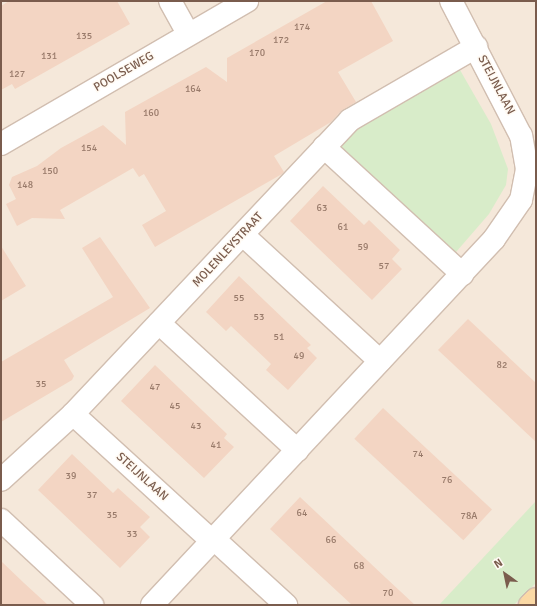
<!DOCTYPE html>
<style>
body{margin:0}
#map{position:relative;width:537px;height:606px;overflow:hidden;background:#fdf6ec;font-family:Signika,sans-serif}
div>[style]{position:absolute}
.residential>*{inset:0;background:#f5e8da;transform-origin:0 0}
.green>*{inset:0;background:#d8ecc9}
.building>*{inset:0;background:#f3d5c3;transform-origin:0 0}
.roads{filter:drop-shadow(1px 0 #d1beb0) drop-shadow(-1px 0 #d1beb0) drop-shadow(0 1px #d1beb0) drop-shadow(0 -1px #d1beb0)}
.street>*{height:22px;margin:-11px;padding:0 11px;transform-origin:11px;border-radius:11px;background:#fff}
.primary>*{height:22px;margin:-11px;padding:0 11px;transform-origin:11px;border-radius:11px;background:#fbd9a5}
span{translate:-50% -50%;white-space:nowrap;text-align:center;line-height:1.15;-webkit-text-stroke:3px #fffaf3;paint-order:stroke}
.number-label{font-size:10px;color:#987a6a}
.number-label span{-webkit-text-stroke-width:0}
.street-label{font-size:12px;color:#7a5c4d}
.frame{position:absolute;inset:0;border:2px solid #7a5c4d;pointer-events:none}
.north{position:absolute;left:485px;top:554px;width:40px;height:40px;-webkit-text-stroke:3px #fffaf3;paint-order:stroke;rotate:327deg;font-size:11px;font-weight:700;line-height:16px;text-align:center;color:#7a5c4d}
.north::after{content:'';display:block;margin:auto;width:14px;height:18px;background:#7a5c4d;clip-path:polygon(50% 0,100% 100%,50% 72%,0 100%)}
</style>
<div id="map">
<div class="residential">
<i style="left:1px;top:1px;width:535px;height:604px"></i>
</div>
<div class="green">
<i style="clip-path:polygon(460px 70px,491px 124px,508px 169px,506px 185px,489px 214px,450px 259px,341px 148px,342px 138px)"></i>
<i style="clip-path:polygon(536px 501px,536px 583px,514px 605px,439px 605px)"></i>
</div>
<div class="building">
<i style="clip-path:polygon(9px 1px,117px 1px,130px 24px,15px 89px,12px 84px,1px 90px,1px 6px)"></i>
<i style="clip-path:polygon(327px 1px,371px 1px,393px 41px,338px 72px,356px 102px,341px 111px,331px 122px,274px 156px,284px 172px,282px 174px,155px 247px,142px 225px,166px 211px,144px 174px,139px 177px,133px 168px,60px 210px,65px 219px,32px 218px,17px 226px,6px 204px,16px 199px,9px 185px,12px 177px,37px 166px,61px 148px,103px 125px,126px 145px,125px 112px,206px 67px,227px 82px,227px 58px)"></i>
<i style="clip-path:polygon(323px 186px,364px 225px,369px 220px,400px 250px,392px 259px,402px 269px,372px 300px,290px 221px)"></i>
<i style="clip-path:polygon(100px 237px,150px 308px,64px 360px,74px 376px,72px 380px,1px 422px,1px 362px,113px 297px,82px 248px)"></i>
<i style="clip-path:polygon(1px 246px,26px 286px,1px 301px)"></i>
<i style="clip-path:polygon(239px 276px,311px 345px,307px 348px,317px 358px,288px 390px,266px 370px,271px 364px,231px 326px,226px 331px,206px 312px)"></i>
<i style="clip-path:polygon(468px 319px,536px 383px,536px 442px,438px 350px)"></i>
<i style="clip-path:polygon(155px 365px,227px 434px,224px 438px,234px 447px,204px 478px,121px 401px)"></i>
<i style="left:383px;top:408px;width:149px;height:42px;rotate:43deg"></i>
<i style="clip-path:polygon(72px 454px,113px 493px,118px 488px,150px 517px,140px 527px,150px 537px,120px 568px,38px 490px)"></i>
<i style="clip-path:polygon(300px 497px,386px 578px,415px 605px,352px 605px,270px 529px)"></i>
<i style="clip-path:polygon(1px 561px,24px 583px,48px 605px,1px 605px)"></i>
</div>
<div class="roads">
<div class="street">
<i style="left:170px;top:1px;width:38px;rotate:61deg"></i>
<i style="left:1px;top:144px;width:285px;rotate:-30.2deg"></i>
<i style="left:324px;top:147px;width:188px;rotate:42.6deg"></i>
<i style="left:243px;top:235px;width:186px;rotate:42.6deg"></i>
<i style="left:159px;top:323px;width:188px;rotate:42.6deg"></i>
<i style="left:73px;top:414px;width:188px;rotate:42.4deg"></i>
<i style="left:1px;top:480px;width:98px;rotate:-42.5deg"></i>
<i style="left:73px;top:414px;width:404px;rotate:-46.7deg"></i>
<i style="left:350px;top:120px;width:146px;rotate:-30.1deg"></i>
<i style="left:1px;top:520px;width:125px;rotate:43deg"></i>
<i style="left:214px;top:539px;width:98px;rotate:42.5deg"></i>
<i style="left:152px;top:605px;width:501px;rotate:-46.94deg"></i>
<i style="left:494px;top:239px;width:47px;rotate:-55.3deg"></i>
<i style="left:521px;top:200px;width:32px;rotate:-79deg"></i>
<i style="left:527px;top:169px;width:34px;rotate:-100deg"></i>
<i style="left:521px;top:136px;width:152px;rotate:-117.4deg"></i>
</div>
<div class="primary">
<i style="left:530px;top:605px;width:8px;rotate:-45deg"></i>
</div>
</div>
<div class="number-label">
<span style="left:302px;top:28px">174</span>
<span style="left:84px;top:37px">135</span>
<span style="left:281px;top:41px">172</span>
<span style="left:257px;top:54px">170</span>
<span style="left:49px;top:57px">131</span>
<span style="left:17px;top:75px">127</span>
<span style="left:193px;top:90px">164</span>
<span style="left:151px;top:114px">160</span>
<span style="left:89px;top:149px">154</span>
<span style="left:50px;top:172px">150</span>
<span style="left:25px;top:186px">148</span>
<span style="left:322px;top:209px">63</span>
<span style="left:343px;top:228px">61</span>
<span style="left:363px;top:248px">59</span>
<span style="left:384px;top:267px">57</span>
<span style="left:239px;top:299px">55</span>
<span style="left:259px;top:318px">53</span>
<span style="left:279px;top:338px">51</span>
<span style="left:299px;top:357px">49</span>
<span style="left:502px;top:366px">82</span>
<span style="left:41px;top:385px">35</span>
<span style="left:155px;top:388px">47</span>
<span style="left:175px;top:407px">45</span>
<span style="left:196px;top:427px">43</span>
<span style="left:216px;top:446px">41</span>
<span style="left:418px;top:455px">74</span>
<span style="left:71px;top:477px">39</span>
<span style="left:447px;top:481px">76</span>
<span style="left:92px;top:496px">37</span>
<span style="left:302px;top:514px">64</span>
<span style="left:112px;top:516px">35</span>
<span style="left:469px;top:517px">78A</span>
<span style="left:132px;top:535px">33</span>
<span style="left:331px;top:541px">66</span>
<span style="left:359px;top:567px">68</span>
<span style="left:388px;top:594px">70</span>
</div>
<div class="street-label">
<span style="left:124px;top:72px;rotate:-30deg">POOLSEWEG</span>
<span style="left:496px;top:85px;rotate:62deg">STEIJNLAAN</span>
<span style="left:228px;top:250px;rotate:-47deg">MOLENLEYSTRAAT</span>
<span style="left:142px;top:477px;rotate:42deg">STEIJNLAAN</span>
</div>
<div class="frame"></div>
<div class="north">N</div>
</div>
